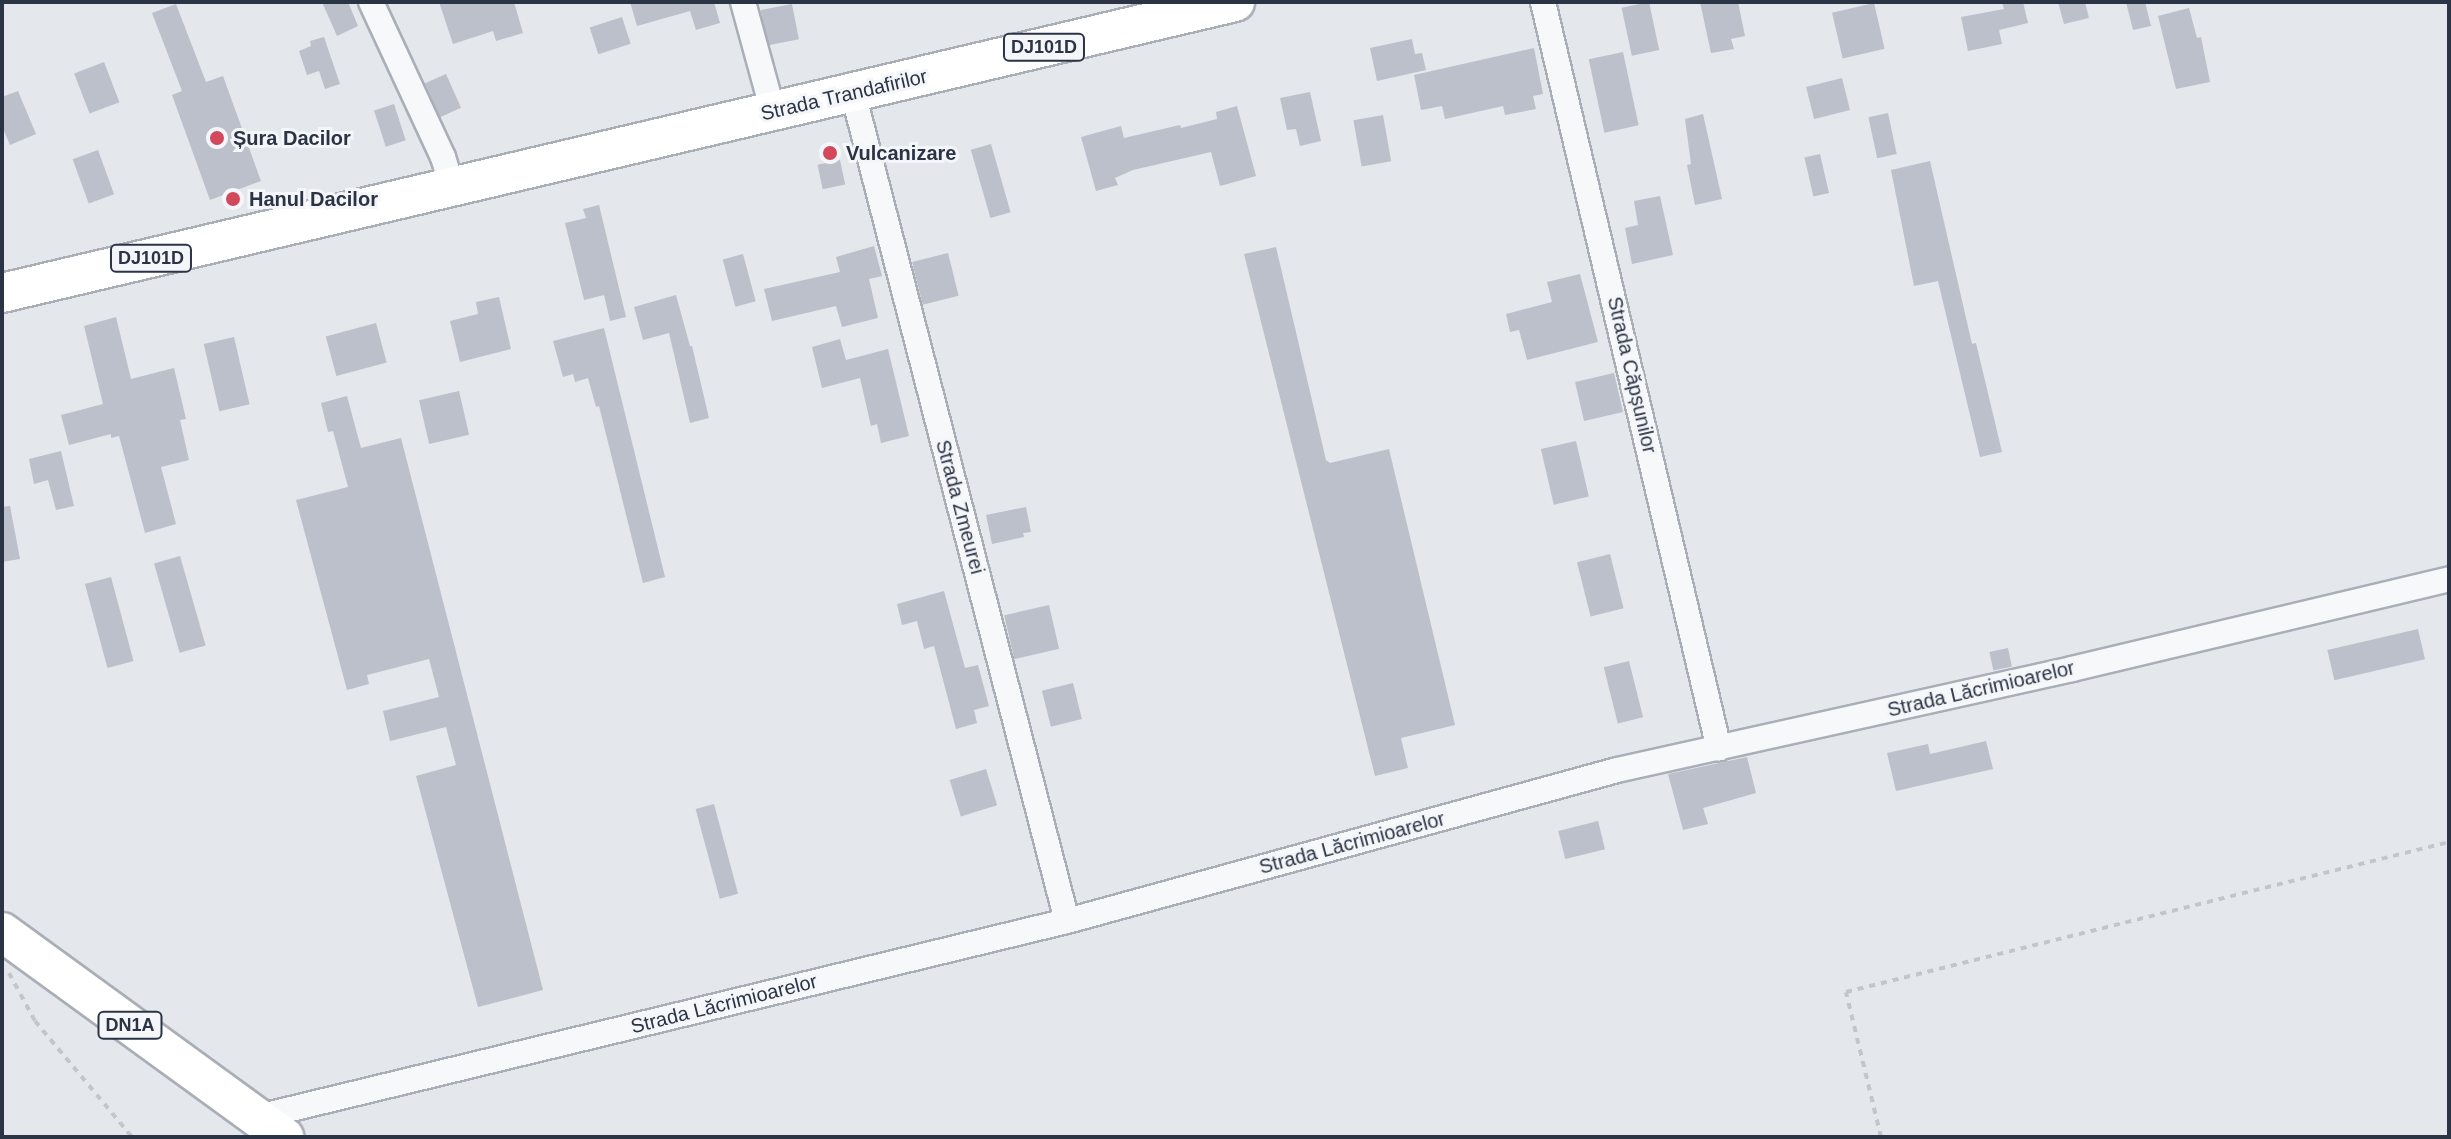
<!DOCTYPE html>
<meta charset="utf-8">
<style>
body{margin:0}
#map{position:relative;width:2451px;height:1139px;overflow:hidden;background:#e4e7ec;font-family:Arial,sans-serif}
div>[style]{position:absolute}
.building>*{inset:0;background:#bbc0ca;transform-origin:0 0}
.path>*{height:4px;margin-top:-2px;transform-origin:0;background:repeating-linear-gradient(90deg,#c2c5cb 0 6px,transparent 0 12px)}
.roads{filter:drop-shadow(2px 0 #a9aeb7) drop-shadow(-2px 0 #a9aeb7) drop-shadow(0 2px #a9aeb7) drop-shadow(0 -2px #a9aeb7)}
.minor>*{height:24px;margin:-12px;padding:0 12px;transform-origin:12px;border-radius:12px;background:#f7f8fa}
.primary>*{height:38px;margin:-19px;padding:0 19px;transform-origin:19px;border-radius:19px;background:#fff}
.dots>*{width:22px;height:22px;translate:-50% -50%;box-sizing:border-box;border:4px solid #f4f6f9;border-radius:50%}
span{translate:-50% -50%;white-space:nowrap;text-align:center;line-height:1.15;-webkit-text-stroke:6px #f4f6f9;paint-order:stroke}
.shield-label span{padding:2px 6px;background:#f4f6f9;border:2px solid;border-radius:6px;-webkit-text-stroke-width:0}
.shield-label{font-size:18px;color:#2b3445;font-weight:700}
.street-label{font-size:20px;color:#2b3445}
.poi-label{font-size:20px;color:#2b3445;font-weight:700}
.left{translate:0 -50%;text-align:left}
.frame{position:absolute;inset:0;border:4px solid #2b3445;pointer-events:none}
</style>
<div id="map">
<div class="building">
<i style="clip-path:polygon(322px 2px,348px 2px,358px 26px,337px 36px)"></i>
<i style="clip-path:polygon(439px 2px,514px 2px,523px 33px,496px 41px,493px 31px,453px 44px)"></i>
<i style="clip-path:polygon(630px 2px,714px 2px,720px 23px,696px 30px,690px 11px,637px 26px)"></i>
<i style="left:1649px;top:2px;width:49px;height:28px;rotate:78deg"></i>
<i style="clip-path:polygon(1700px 2px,1738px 2px,1745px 36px,1731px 39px,1734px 49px,1711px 53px)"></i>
<i style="clip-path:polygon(2002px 2px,2023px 2px,2028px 23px,1999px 30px,2002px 44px,1968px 51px,1961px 17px,2004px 9px)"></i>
<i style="clip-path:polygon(2058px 2px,2085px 2px,2089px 18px,2064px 24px)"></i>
<i style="clip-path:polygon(2126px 2px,2145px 2px,2151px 26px,2133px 30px)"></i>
<i style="left:1874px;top:3px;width:47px;height:43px;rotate:77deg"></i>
<i style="clip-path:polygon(176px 4px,206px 82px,223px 76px,261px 181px,210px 200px,172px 95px,182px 91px,152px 13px)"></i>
<i style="left:792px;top:4px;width:36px;height:32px;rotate:79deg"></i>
<i style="clip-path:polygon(2189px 8px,2197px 38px,2201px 37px,2210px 82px,2176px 89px,2158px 16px)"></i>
<i style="left:622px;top:17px;width:28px;height:34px;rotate:72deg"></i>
<i style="clip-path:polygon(324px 37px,340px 84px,325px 89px,319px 71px,307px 75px,299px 51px,311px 46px,310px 41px)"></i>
<i style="clip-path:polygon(1412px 39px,1415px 54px,1422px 53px,1426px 70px,1377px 81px,1370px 48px)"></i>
<i style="clip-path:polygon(1534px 48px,1543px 94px,1533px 96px,1536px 109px,1505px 115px,1503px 106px,1445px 119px,1442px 106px,1421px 110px,1414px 75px)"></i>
<i style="left:1623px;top:52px;width:75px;height:35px;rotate:78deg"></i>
<i style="left:104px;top:62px;width:43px;height:32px;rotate:69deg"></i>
<i style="left:446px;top:74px;width:37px;height:23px;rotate:66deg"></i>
<i style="left:1842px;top:78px;width:33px;height:37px;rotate:76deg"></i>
<i style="clip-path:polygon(18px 91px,36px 134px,10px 145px,2px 126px,2px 97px)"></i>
<i style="clip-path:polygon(1310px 92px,1321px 141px,1300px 146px,1296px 129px,1287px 130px,1280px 98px)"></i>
<i style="left:394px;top:104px;width:38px;height:21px;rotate:72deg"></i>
<i style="clip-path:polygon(1237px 106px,1256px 176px,1220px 186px,1211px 152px,1133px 170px,1115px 178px,1118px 185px,1096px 191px,1081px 137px,1121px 126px,1124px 138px,1180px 125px,1181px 128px,1217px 119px,1216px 112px)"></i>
<i style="left:1888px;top:113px;width:42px;height:20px;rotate:78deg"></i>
<i style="clip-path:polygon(1703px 114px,1722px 199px,1695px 205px,1687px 165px,1691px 164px,1685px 119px)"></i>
<i style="left:1383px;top:115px;width:47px;height:30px;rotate:80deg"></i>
<i style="left:991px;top:144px;width:71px;height:21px;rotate:74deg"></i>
<i style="left:98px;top:150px;width:47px;height:27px;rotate:70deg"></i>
<i style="left:1820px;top:154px;width:40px;height:16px;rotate:77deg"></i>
<i style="left:840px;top:160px;width:25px;height:23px;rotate:78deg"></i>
<i style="clip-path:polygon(1930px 161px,1972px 344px,1976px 343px,2002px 452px,1980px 457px,1938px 281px,1914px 286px,1891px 170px)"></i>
<i style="clip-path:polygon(1660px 196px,1673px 255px,1632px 264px,1625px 228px,1638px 225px,1634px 201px)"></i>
<i style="clip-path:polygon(599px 205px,626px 317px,610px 321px,604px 295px,584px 300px,565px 223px,586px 218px,583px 209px)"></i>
<i style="clip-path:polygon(874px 246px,882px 276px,869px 279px,878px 318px,842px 327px,836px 306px,772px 321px,764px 289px,840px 272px,836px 257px)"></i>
<i style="clip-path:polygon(1276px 247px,1326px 460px,1330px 463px,1389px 449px,1455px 725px,1401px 738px,1408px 768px,1375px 776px,1244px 254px)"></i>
<i style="left:948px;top:253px;width:44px;height:37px;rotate:76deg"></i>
<i style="left:743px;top:254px;width:49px;height:21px;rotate:75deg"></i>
<i style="clip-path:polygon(1580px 274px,1598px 342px,1527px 360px,1519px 330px,1510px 332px,1506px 314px,1552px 302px,1547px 282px)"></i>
<i style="clip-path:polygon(676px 295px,690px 346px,692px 346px,709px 418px,690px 423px,669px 333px,643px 340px,634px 307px)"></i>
<i style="clip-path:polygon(499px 297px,511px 349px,460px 362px,450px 321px,478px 314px,476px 302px)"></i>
<i style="clip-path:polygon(116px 317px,131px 379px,174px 368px,186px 419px,180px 420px,189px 460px,161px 467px,176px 524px,145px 533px,119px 436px,111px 438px,111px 434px,69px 445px,61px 415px,103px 404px,84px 326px)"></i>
<i style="left:376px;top:323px;width:41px;height:52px;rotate:75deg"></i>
<i style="clip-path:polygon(604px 328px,665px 577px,643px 583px,599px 406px,596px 407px,588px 378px,575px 382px,573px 374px,563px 377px,553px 341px)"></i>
<i style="left:234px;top:337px;width:69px;height:31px;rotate:77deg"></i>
<i style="clip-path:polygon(840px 339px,846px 360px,888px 349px,909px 436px,881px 443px,877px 424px,871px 426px,860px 378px,822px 388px,812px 347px)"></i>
<i style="left:1614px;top:373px;width:40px;height:40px;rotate:77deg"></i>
<i style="left:459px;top:391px;width:45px;height:41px;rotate:77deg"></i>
<i style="clip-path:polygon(347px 396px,361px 448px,401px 438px,543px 990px,478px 1007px,416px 776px,456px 765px,446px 727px,390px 741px,383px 711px,439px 697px,429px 659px,367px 675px,369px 684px,347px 690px,296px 500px,348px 487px,333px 431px,328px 432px,321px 403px)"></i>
<i style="left:1576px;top:441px;width:57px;height:36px;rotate:77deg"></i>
<i style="clip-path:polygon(61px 451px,74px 506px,56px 510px,48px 480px,34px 484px,29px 459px)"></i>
<i style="clip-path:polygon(10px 506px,20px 559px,2px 562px,2px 507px)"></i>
<i style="clip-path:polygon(1026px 507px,1031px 532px,1023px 533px,1024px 537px,992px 544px,986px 515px)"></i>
<i style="left:1610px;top:554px;width:56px;height:34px;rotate:76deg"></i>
<i style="left:180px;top:556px;width:93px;height:27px;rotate:74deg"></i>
<i style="left:111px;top:577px;width:87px;height:27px;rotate:75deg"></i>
<i style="clip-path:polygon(944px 591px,965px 668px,978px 665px,989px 706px,974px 710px,977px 723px,956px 729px,934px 646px,924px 649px,917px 621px,902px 625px,897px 604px)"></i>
<i style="left:1049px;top:605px;width:45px;height:46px;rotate:77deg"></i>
<i style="left:2418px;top:629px;width:31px;height:93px;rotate:77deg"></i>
<i style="left:2008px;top:648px;width:19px;height:19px;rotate:78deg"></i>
<i style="left:1629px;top:661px;width:58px;height:26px;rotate:76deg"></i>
<i style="left:1073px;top:683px;width:37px;height:32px;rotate:76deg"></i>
<i style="clip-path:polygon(1986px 741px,1993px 769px,1896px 791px,1887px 753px,1928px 744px,1930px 754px)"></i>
<i style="clip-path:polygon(1747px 757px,1756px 793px,1703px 808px,1708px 824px,1683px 830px,1668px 774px)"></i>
<i style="left:986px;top:769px;width:38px;height:38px;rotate:73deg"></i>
<i style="left:714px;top:804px;width:93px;height:19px;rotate:75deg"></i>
<i style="left:1598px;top:821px;width:29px;height:41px;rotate:76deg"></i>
</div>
<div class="path">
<i style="left:9px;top:973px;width:55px;rotate:61.6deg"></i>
<i style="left:35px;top:1021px;width:151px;rotate:50.1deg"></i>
<i style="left:1881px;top:1137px;width:149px;rotate:-103.6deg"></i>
<i style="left:1846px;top:992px;width:621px;rotate:-13.97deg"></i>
</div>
<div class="roads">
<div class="minor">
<i style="left:371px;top:2px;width:171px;rotate:65.1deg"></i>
<i style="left:443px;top:157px;width:31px;rotate:73deg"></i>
<i style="left:743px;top:2px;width:114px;rotate:74.7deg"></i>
<i style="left:1543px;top:2px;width:767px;rotate:76.74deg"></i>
<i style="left:853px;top:93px;width:855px;rotate:75.51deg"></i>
<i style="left:258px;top:1117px;width:832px;rotate:-13.62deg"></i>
<i style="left:1067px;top:921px;width:570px;rotate:-15.35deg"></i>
<i style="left:1617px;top:770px;width:466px;rotate:-12.5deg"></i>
<i style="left:2072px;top:669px;width:388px;rotate:-13.4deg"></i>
</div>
<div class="primary">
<i style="left:2px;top:293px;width:1267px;rotate:-13.28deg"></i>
<i style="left:2px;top:932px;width:349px;rotate:36deg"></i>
</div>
</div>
<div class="dots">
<i style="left:217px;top:138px;background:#d1495b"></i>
<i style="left:830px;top:153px;background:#d1495b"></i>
<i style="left:233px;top:199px;background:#d1495b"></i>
</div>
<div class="shield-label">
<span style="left:1044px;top:47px">DJ101D</span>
<span style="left:151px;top:258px">DJ101D</span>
<span style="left:130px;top:1025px">DN1A</span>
</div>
<div class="street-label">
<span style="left:844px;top:95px;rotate:-13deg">Strada Trandafirilor</span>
<span style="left:1632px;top:375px;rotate:77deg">Strada Căpșunilor</span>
<span style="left:960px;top:507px;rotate:75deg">Strada Zmeurei</span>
<span style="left:1981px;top:689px;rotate:-13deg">Strada Lăcrimioarelor</span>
<span style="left:1352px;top:843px;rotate:-15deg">Strada Lăcrimioarelor</span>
<span style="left:724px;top:1004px;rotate:-14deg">Strada Lăcrimioarelor</span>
</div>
<div class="poi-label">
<span class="left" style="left:233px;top:138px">Șura Dacilor</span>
<span class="left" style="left:846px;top:153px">Vulcanizare</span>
<span class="left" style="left:249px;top:199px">Hanul Dacilor</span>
</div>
<div class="frame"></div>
</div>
